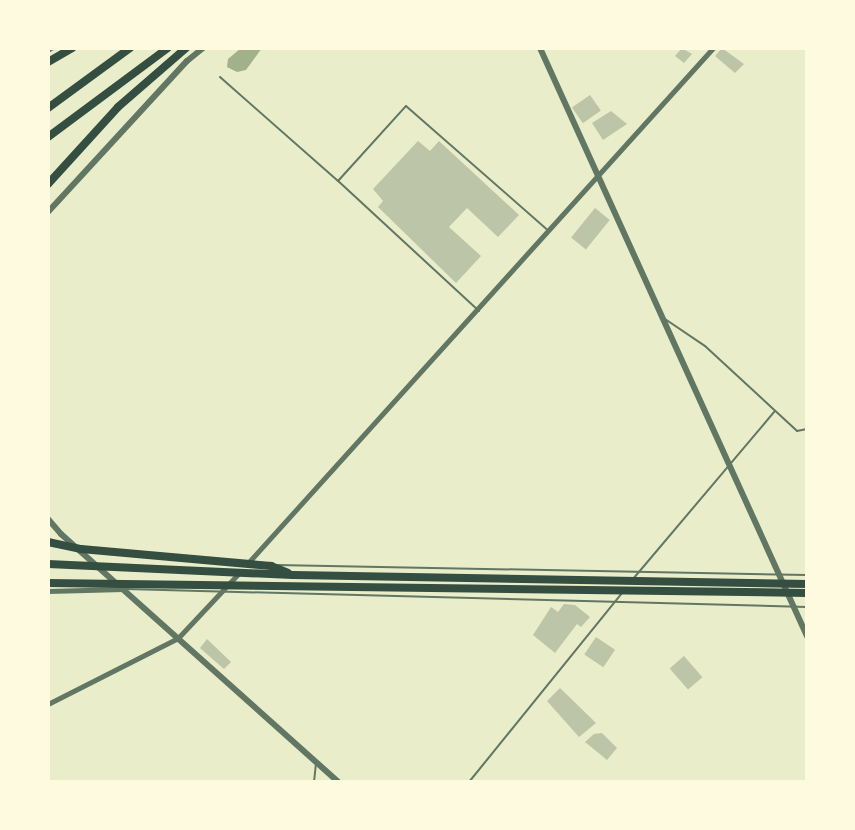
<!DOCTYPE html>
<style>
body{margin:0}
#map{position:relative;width:855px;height:830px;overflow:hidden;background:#e9edc9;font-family:"Golos Text",sans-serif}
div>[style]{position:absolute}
.water>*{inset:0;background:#a3b18a}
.building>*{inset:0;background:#bcc5a7;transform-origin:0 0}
.service>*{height:2px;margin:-1px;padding:0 1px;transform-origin:1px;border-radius:1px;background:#617663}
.minor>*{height:4.5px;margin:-2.25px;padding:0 2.25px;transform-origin:2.25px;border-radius:2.25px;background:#617663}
.tertiary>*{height:6px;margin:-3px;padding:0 3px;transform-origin:3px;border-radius:3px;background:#617663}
.motorway>*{height:8px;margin:-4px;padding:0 4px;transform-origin:4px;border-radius:4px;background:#344e41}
span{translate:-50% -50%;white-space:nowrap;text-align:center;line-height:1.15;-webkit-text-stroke:4.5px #fefae0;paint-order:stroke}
.frame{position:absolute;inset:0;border:50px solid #fefae0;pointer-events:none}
</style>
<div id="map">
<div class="water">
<i style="clip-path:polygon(241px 48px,262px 48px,246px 70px,237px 72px,227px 67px,228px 59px)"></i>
</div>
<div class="building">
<i style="clip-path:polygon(682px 48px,692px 54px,684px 63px,675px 56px)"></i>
<i style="clip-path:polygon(722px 48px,744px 64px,735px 73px,715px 56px)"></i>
<i style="left:590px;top:95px;width:19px;height:22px;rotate:55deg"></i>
<i style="clip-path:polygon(611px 111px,627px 124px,603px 140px,592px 123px)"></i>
<i style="clip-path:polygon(418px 141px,430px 151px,439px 141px,519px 215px,498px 237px,467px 208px,449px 227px,481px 256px,456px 283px,378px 207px,383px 201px,373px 189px)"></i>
<i style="left:595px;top:208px;width:19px;height:38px;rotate:39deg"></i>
<i style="clip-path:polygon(564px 604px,575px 605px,590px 617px,581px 627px,577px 624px,555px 653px,533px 635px,551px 607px,558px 612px)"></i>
<i style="left:596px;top:637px;width:23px;height:21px;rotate:34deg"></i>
<i style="clip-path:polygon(207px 639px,231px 662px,224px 669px,200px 648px)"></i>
<i style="left:684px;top:656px;width:28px;height:19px;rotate:49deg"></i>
<i style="clip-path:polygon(560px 688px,596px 723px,579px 737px,547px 701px)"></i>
<i style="clip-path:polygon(602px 733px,617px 748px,607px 760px,585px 742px,594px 734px)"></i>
</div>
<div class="service">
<i style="left:220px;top:77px;width:157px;rotate:41.4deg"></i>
<i style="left:479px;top:311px;width:192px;rotate:-137.3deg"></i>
<i style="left:338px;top:181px;width:101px;rotate:-47.8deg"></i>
<i style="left:406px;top:106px;width:190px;rotate:41.2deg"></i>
<i style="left:665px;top:319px;width:48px;rotate:34deg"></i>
<i style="left:705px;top:346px;width:125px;rotate:42.7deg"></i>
<i style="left:797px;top:431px;width:10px;rotate:-11deg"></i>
<i style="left:276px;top:565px;width:531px;rotate:1.08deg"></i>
<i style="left:633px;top:579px;width:219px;rotate:-49.8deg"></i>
<i style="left:126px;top:589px;width:681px;rotate:1.51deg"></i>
<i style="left:314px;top:782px;width:19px;rotate:-84deg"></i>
<i style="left:469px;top:782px;width:243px;rotate:-51deg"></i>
</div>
<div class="minor">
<i style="left:248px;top:563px;width:694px;rotate:-47.92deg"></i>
<i style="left:48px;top:591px;width:75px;rotate:-1.5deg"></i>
<i style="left:48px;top:704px;width:146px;rotate:-26.9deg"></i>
<i style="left:178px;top:638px;width:89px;rotate:-46.8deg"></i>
</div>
<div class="tertiary">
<i style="left:540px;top:48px;width:646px;rotate:65.58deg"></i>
<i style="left:48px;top:50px;width:4px;rotate:-34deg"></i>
<i style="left:48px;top:212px;width:205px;rotate:-47.4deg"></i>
<i style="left:187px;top:61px;width:21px;rotate:-39deg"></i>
<i style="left:48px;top:519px;width:20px;rotate:49deg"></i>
<i style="left:61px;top:534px;width:372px;rotate:41.8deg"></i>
</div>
<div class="motorway">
<i style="left:48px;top:62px;width:28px;rotate:-30deg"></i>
<i style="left:48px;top:108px;width:102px;rotate:-36.2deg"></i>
<i style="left:48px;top:137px;width:149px;rotate:-36.6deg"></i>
<i style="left:48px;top:184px;width:104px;rotate:-47.7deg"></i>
<i style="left:118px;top:107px;width:90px;rotate:-40.9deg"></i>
<i style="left:48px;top:542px;width:34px;rotate:12deg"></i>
<i style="left:81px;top:549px;width:191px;rotate:5.1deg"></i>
<i style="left:271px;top:566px;width:18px;rotate:22deg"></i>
<i style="left:48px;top:564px;width:245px;rotate:2.6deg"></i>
<i style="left:293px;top:575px;width:514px;rotate:1deg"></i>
<i style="left:48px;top:583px;width:759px;rotate:0.75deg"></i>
</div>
<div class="frame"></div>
</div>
